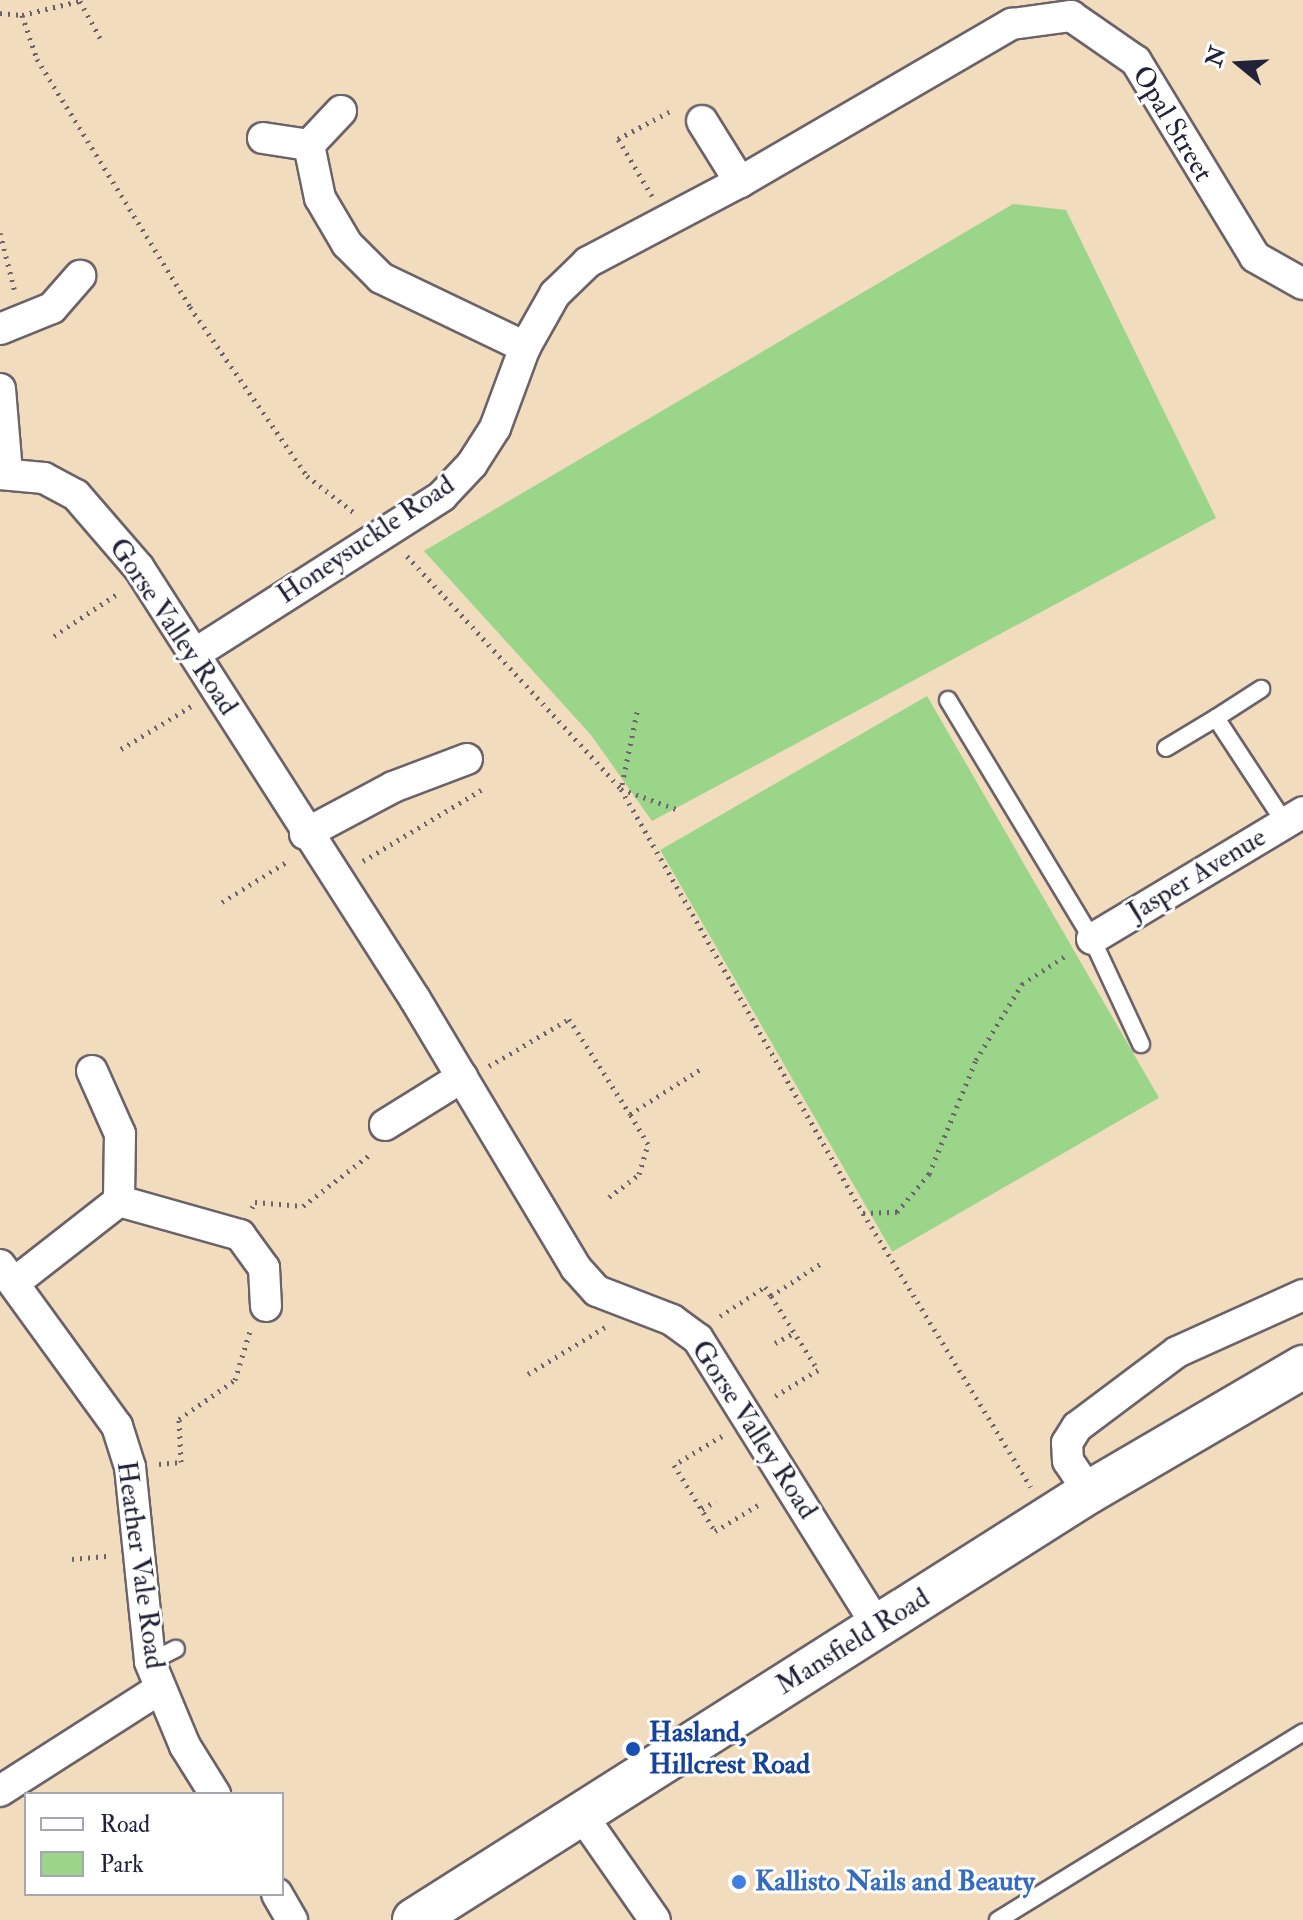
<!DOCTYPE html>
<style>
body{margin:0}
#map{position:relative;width:1303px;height:1920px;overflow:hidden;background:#f2dcbe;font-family:"IM FELL Double Pica",serif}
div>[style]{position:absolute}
.green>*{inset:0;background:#9ad589;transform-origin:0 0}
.path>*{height:5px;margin-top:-2.5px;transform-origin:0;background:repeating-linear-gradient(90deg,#6b6369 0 2px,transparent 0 8px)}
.roads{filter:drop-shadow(2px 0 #6b6369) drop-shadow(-2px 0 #6b6369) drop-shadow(0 2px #6b6369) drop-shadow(0 -2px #6b6369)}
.lane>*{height:16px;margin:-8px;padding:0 8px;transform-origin:8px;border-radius:8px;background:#fff}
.street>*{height:30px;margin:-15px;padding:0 15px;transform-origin:15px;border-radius:15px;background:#fff}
.secondary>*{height:42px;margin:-21px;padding:0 21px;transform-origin:21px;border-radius:21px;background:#fff}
.dots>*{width:22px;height:22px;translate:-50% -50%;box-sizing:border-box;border:4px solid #fff;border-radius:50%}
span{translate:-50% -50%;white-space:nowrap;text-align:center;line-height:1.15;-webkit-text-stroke:6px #fff;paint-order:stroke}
.street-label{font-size:28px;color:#22223b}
.transit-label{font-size:28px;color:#164399;font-weight:700}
.left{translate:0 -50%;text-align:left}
.shop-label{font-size:28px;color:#366cbe;font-weight:700}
.legend{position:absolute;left:24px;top:1792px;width:260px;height:104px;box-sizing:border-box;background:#fff;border:2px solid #a7a7b1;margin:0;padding:10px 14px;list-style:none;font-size:24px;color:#22223b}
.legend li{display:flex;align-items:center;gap:16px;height:40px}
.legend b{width:40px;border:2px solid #a7a7b1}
.north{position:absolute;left:1199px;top:24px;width:80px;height:80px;-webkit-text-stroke:6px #fff;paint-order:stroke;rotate:288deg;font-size:22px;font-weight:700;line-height:32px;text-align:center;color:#22223b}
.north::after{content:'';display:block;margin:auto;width:28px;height:36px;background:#22223b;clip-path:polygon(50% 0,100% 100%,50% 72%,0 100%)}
</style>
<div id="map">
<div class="green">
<i style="clip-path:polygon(1013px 204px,1066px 210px,1216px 518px,652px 821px,591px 735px,424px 551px)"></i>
<i style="left:927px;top:696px;width:464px;height:308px;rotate:60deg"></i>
</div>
<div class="path">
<i style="left:80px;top:1px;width:42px;rotate:61.6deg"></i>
<i style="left:0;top:13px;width:22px;rotate:5deg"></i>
<i style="left:22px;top:15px;width:46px;rotate:71.2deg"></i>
<i style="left:37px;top:59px;width:291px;rotate:58.3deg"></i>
<i style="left:190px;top:307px;width:206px;rotate:55.3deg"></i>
<i style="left:307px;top:476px;width:62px;rotate:37.8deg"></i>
<i style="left:22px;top:15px;width:63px;rotate:-13.8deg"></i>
<i style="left:652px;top:196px;width:66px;rotate:-120.8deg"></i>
<i style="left:618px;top:139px;width:61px;rotate:-28.2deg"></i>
<i style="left:0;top:233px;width:61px;rotate:75.7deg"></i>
<i style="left:407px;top:556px;width:316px;rotate:47.4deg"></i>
<i style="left:621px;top:789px;width:488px;rotate:60.3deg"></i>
<i style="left:863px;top:1213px;width:321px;rotate:58.5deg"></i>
<i style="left:54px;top:636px;width:79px;rotate:-33.7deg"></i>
<i style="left:637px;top:712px;width:79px;rotate:101.7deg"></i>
<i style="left:621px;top:789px;width:59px;rotate:20deg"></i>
<i style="left:121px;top:749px;width:84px;rotate:-31.4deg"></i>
<i style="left:363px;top:861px;width:138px;rotate:-31deg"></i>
<i style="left:222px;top:902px;width:78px;rotate:-31.8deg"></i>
<i style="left:489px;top:1066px;width:93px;rotate:-30.4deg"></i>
<i style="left:569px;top:1019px;width:113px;rotate:57.3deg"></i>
<i style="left:630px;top:1114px;width:84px;rotate:-32.4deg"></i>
<i style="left:609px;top:1197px;width:38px;rotate:-37deg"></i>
<i style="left:639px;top:1174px;width:31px;rotate:-73deg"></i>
<i style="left:648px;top:1144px;width:35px;rotate:-121deg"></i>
<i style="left:252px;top:1208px;width:7px;rotate:-63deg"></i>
<i style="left:255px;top:1202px;width:48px;rotate:4.8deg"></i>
<i style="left:303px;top:1206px;width:87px;rotate:-37.5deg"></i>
<i style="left:863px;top:1213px;width:34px;rotate:-2deg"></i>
<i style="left:897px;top:1212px;width:50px;rotate:-49.9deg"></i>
<i style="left:929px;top:1174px;width:123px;rotate:-67.6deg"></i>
<i style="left:976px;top:1060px;width:89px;rotate:-58.8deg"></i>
<i style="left:1022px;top:984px;width:54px;rotate:-32.8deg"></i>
<i style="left:771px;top:1296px;width:62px;rotate:-33.2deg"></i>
<i style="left:720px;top:1316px;width:54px;rotate:-32.8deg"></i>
<i style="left:765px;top:1287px;width:11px;rotate:56deg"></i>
<i style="left:771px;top:1296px;width:88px;rotate:57.6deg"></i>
<i style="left:818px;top:1370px;width:54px;rotate:148.7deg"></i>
<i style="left:775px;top:1343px;width:21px;rotate:-28deg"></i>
<i style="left:528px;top:1374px;width:90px;rotate:-31.4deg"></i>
<i style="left:722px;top:1436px;width:56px;rotate:148.9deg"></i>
<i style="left:674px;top:1465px;width:78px;rotate:58.2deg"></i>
<i style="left:715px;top:1531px;width:56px;rotate:-31.1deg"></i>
<i style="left:159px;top:1464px;width:22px;rotate:-5deg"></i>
<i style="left:181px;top:1462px;width:43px;rotate:-92.7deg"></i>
<i style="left:179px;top:1419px;width:68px;rotate:-34.9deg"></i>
<i style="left:235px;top:1380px;width:51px;rotate:-73deg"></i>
<i style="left:702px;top:1509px;width:16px;rotate:-30deg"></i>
<i style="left:72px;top:1559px;width:37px;rotate:-5deg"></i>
</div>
<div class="roads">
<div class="lane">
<i style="left:948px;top:700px;width:279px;rotate:58.9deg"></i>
<i style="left:1092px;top:939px;width:116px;rotate:65deg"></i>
<i style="left:1216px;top:718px;width:54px;rotate:-32.8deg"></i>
<i style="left:1166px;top:748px;width:58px;rotate:-31deg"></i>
<i style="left:1216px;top:718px;width:126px;rotate:56.7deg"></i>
<i style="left:150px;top:1662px;width:29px;rotate:-27deg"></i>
<i style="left:998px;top:1920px;width:358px;rotate:-31.6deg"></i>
</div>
<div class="street">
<i style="left:341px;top:111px;width:47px;rotate:133.3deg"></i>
<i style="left:309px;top:145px;width:54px;rotate:78.3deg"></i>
<i style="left:320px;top:198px;width:53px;rotate:59.6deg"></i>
<i style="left:347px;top:244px;width:48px;rotate:45deg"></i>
<i style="left:381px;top:278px;width:160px;rotate:25.6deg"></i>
<i style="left:702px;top:121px;width:72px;rotate:58.1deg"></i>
<i style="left:263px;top:138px;width:47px;rotate:8.7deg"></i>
<i style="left:0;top:329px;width:56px;rotate:-22deg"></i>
<i style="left:52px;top:308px;width:43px;rotate:-48.8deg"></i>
<i style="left:0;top:389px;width:84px;rotate:85.2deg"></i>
<i style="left:0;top:474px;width:44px;rotate:5.2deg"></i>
<i style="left:44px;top:478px;width:36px;rotate:28deg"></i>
<i style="left:76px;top:495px;width:96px;rotate:49.2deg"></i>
<i style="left:139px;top:568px;width:512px;rotate:57.37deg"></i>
<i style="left:415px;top:999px;width:313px;rotate:59.1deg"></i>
<i style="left:576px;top:1268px;width:31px;rotate:48deg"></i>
<i style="left:597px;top:1291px;width:80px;rotate:21.1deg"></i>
<i style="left:672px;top:1320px;width:32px;rotate:36deg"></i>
<i style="left:698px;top:1339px;width:340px;rotate:58deg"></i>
<i style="left:196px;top:653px;width:292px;rotate:-32.5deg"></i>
<i style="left:442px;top:496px;width:44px;rotate:-46.8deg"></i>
<i style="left:472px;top:464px;width:43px;rotate:-57.4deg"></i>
<i style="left:495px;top:428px;width:86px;rotate:-69.7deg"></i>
<i style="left:525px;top:347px;width:61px;rotate:-60.5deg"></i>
<i style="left:555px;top:294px;width:46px;rotate:-44.1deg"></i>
<i style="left:588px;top:262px;width:172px;rotate:-27.8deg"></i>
<i style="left:740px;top:182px;width:315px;rotate:-30.2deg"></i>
<i style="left:1012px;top:24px;width:60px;rotate:-7.7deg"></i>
<i style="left:1071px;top:16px;width:79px;rotate:34.7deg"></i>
<i style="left:1136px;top:61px;width:229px;rotate:58.7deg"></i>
<i style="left:1255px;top:257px;width:55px;rotate:29.4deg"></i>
<i style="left:305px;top:834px;width:100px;rotate:-28.1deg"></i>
<i style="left:393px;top:787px;width:79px;rotate:-20.7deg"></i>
<i style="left:1092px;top:939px;width:246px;rotate:-31deg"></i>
<i style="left:92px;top:1071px;width:69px;rotate:66deg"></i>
<i style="left:120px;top:1134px;width:67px;rotate:90.9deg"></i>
<i style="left:385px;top:1125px;width:91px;rotate:-31.9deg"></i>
<i style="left:0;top:1265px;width:199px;rotate:54deg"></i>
<i style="left:117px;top:1426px;width:43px;rotate:72.4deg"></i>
<i style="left:130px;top:1467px;width:196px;rotate:84.1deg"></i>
<i style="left:150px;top:1662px;width:91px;rotate:67.4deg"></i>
<i style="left:185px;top:1746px;width:57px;rotate:58deg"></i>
<i style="left:14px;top:1283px;width:133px;rotate:-38deg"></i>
<i style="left:119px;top:1201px;width:126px;rotate:15.7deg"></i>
<i style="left:240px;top:1235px;width:41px;rotate:54deg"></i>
<i style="left:264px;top:1268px;width:38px;rotate:87deg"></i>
<i style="left:1089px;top:1492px;width:37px;rotate:-124deg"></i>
<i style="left:1068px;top:1461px;width:18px;rotate:-93deg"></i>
<i style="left:1067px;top:1443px;width:19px;rotate:-58deg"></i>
<i style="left:1077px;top:1427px;width:125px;rotate:-36.9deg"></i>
<i style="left:1177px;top:1352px;width:138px;rotate:-24.3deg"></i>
<i style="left:0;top:1791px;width:188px;rotate:-32.6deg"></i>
<i style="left:581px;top:1814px;width:129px;rotate:55.1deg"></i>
<i style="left:277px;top:1894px;width:30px;rotate:60deg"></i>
</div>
<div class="secondary">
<i style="left:414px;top:1920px;width:799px;rotate:-32.38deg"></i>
<i style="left:1089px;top:1492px;width:248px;rotate:-30.3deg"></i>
</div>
</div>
<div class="dots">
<i style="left:633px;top:1749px;background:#1a4fb4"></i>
<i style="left:739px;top:1882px;background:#3f7fe0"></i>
</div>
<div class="street-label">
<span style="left:1172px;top:124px;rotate:59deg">Opal Street</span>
<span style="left:366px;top:540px;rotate:-34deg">Honeysuckle Road</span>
<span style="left:173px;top:627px;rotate:56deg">Gorse Valley Road</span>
<span style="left:1197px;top:875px;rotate:-31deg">Jasper Avenue</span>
<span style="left:754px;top:1430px;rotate:57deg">Gorse Valley Road</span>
<span style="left:140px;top:1565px;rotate:82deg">Heather Vale Road</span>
<span style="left:853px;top:1642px;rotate:-32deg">Mansfield Road</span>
</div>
<div class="transit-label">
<span class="left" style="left:649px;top:1749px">Hasland,<br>Hillcrest Road</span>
</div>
<div class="shop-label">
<span class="left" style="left:755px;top:1882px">Kallisto Nails and Beauty</span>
</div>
<ul class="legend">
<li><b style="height:10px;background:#fff"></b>Road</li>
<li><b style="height:22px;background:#9ad589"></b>Park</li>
</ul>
<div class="north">N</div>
</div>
